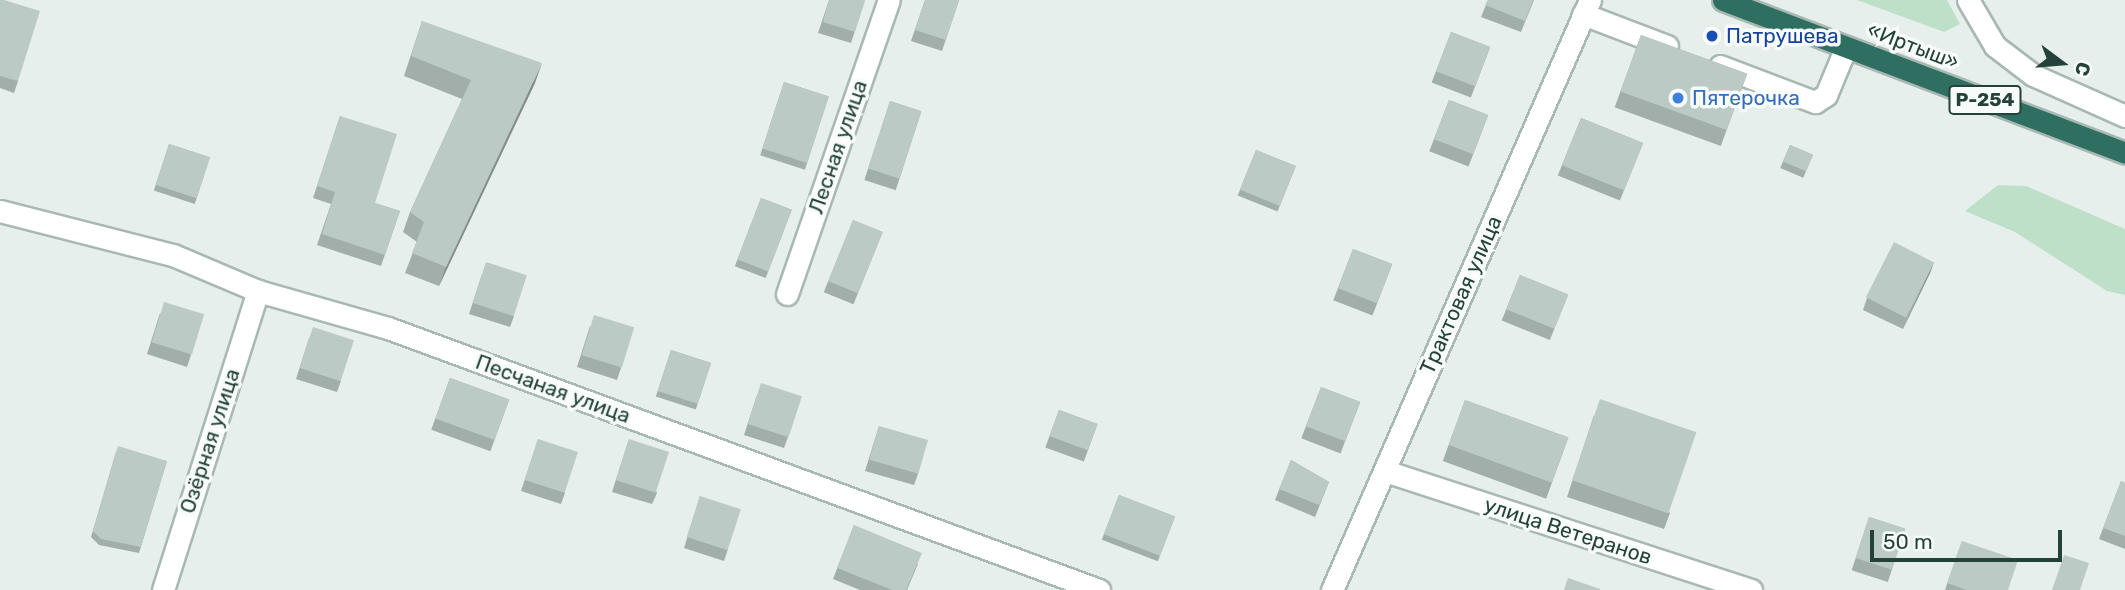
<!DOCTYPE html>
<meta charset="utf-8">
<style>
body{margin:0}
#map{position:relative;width:2125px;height:590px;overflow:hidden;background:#e6efeb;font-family:Rubik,sans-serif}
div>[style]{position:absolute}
.green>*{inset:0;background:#bfe0c8}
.roads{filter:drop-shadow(2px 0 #a8b8b2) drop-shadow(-2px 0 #a8b8b2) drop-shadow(0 2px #a8b8b2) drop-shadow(0 -2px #a8b8b2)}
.minor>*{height:21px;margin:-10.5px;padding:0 10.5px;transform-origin:10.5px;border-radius:10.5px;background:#fff}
.highway>*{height:21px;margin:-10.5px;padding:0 10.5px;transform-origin:10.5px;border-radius:10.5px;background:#2f6f62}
.wall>*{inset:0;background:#a1aea9;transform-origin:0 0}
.shaded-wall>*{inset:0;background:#838d89}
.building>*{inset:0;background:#bbcac4;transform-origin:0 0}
.dots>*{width:19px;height:19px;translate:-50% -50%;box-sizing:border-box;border:4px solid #f7fbf9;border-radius:50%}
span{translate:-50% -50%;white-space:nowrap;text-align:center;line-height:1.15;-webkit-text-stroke:7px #f7fbf9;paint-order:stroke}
.shield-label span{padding:2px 5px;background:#f7fbf9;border:2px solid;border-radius:5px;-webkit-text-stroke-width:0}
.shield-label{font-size:19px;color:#24423a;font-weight:700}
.transit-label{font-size:21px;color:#164399}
.left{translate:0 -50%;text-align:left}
.street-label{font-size:21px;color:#24423a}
.shop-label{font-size:21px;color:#366cbe}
.north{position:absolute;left:2027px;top:28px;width:70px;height:70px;-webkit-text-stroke:5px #f7fbf9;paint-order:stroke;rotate:106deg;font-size:19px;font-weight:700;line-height:28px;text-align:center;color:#24423a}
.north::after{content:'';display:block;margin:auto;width:24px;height:32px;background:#24423a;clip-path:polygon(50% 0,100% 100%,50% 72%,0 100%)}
.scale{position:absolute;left:1870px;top:530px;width:192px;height:32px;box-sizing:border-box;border:4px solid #24423a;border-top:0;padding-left:9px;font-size:21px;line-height:24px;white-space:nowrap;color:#24423a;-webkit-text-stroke:5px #f7fbf9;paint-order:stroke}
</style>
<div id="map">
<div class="green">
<i style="clip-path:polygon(1857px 0,1947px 0,1960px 24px,1944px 32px)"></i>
<i style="clip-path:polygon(1998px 185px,2026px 186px,2125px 229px,2125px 295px,2107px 291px,2015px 232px,1965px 211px)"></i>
</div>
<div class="roads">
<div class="minor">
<i style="left:1968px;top:0;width:53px;rotate:59.6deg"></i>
<i style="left:1995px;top:46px;width:48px;rotate:37.3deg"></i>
<i style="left:2033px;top:75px;width:101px;rotate:24deg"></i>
<i style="left:1583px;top:14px;width:90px;rotate:20.9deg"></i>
<i style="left:1720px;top:66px;width:102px;rotate:20.8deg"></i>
<i style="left:1815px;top:102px;width:13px;rotate:-32deg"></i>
<i style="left:1826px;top:95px;width:52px;rotate:-67.4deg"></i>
<i style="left:0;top:211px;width:179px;rotate:14.3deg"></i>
<i style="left:173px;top:255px;width:92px;rotate:23deg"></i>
<i style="left:258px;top:291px;width:135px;rotate:15.9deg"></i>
<i style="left:388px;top:328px;width:758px;rotate:20.23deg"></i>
<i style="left:787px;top:294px;width:311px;rotate:-70.9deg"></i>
<i style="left:1385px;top:471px;width:385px;rotate:18deg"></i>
<i style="left:163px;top:590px;width:314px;rotate:-72.4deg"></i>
<i style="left:1332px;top:590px;width:644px;rotate:-66.38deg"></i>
</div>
<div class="highway">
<i style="left:1723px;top:0;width:430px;rotate:20.8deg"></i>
</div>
</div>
<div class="wall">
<i style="clip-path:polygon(0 0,18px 81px,14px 93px,0 88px)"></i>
<i style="clip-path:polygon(829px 0,865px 0,851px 43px,818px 33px)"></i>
<i style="clip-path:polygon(925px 0,959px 0,942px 51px,911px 41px)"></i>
<i style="clip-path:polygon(1488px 0,1534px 0,1521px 32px,1481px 17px)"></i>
<i style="clip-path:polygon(422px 21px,535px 83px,439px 286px,405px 273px,417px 242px,403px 232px,410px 212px,462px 99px,404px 76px)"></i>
<i style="left:1451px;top:32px;width:42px;height:54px;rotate:21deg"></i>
<i style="left:1641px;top:35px;width:113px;height:77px;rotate:20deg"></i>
<i style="left:784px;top:82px;width:47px;height:77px;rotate:18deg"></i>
<i style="left:1449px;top:100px;width:42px;height:55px;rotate:21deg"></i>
<i style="left:890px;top:101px;width:33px;height:83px;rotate:18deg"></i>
<i style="clip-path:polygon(340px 116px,375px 203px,400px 211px,381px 266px,317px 245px,331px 204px,313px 198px)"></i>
<i style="left:1581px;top:118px;width:67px;height:62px;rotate:22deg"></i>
<i style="left:169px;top:144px;width:43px;height:49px;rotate:18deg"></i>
<i style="left:1790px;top:145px;width:25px;height:25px;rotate:23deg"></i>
<i style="left:1256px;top:150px;width:43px;height:49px;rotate:22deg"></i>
<i style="left:761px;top:198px;width:33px;height:73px;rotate:21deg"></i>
<i style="left:853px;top:220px;width:32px;height:78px;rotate:22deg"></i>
<i style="left:1353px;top:249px;width:42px;height:55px;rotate:21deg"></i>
<i style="clip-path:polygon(1934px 262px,1930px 273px,1903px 329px,1863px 310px,1867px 298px)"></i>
<i style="clip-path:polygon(482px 274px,514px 316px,510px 327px,469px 314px)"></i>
<i style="left:1520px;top:275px;width:52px;height:49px;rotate:22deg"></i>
<i style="clip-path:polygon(160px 313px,191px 355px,187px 367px,147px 354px)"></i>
<i style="clip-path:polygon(590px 326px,621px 368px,617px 380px,577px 367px)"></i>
<i style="clip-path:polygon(309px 338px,341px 381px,337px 392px,296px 379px)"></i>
<i style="left:671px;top:350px;width:42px;height:49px;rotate:18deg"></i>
<i style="left:450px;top:378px;width:63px;height:55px;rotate:20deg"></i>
<i style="left:1321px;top:387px;width:42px;height:55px;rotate:21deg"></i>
<i style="clip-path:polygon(757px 395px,788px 437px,784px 448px,744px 435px)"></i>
<i style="left:1465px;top:400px;width:110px;height:65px;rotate:20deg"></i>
<i style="left:1059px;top:410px;width:41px;height:40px;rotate:20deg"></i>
<i style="clip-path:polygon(1594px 415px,1670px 513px,1664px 529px,1567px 497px)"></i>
<i style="clip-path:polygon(879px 426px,918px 474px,914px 485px,865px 471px)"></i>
<i style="clip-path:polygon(538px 439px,565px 493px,561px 504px,521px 491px)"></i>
<i style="clip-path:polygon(629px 439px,657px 493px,652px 504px,612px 492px)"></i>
<i style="clip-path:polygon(116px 452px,167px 461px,139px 553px,99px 545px,91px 537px)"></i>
<i style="clip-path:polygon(1291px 460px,1329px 482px,1315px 517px,1275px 500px)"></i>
<i style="clip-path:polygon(2121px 481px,2125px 483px,2125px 549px,2099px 539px)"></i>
<i style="left:1119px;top:495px;width:60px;height:48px;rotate:21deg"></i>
<i style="clip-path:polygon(700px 496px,728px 549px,724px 561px,684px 548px)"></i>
<i style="left:1869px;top:517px;width:38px;height:56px;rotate:18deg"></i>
<i style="clip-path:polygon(854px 525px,918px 564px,907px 590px,860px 590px,833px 579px)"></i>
<i style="clip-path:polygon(1962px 541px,2008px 590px,1945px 590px)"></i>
</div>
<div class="shaded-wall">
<i style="clip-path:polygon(542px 63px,535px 83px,439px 286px,446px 267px)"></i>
<i style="clip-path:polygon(1934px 262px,1930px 273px,1903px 329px,1908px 318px)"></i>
</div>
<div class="building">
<i style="clip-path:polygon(0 0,4px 0,40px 11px,18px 81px,0 76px)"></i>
<i style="clip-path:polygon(829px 0,865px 0,855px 32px,823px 22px)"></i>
<i style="clip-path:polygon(925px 0,959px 0,946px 40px,915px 30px)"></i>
<i style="clip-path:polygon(1488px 0,1533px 0,1525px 21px,1485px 5px)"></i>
<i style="clip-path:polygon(422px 21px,542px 63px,446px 267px,412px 253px,424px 222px,410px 212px,471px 80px,411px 56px)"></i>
<i style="left:1451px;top:32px;width:42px;height:42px;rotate:21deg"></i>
<i style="left:1641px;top:35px;width:113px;height:60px;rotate:20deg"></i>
<i style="left:784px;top:82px;width:47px;height:70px;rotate:18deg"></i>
<i style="left:1449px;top:100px;width:42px;height:42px;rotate:21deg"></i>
<i style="left:890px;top:101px;width:33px;height:71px;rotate:18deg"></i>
<i style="clip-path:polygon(340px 116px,397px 134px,375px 203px,400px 211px,385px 255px,322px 234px,335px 192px,317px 186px)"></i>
<i style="left:1581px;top:118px;width:67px;height:51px;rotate:22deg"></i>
<i style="left:169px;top:144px;width:43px;height:43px;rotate:18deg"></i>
<i style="left:1790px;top:145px;width:25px;height:18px;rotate:23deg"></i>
<i style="left:1256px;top:150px;width:43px;height:43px;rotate:22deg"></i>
<i style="left:761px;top:198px;width:33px;height:66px;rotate:21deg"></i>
<i style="left:853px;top:220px;width:32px;height:66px;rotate:22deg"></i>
<i style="left:1894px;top:242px;width:45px;height:62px;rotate:27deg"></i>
<i style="left:1353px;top:249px;width:42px;height:42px;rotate:21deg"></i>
<i style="left:486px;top:262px;width:43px;height:43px;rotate:18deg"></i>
<i style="left:1520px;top:275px;width:52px;height:37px;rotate:22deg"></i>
<i style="left:164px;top:302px;width:42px;height:42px;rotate:17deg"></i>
<i style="left:594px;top:315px;width:42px;height:42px;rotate:17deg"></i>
<i style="left:313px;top:327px;width:43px;height:43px;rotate:18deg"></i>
<i style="left:671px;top:350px;width:42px;height:43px;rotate:18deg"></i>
<i style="left:450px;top:378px;width:63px;height:43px;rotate:20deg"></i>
<i style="left:761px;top:383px;width:43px;height:43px;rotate:18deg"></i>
<i style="left:1321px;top:387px;width:42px;height:42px;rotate:21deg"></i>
<i style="left:1600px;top:399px;width:102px;height:86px;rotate:19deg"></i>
<i style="left:1465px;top:400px;width:110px;height:48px;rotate:20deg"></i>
<i style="left:1059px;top:410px;width:41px;height:28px;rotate:20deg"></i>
<i style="left:879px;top:426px;width:51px;height:35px;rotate:16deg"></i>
<i style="left:538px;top:439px;width:42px;height:43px;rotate:18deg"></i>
<i style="left:629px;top:439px;width:42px;height:43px;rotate:18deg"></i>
<i style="clip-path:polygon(118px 446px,167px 461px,141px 547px,101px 539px,93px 531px)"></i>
<i style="clip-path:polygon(1291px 460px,1329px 482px,1319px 505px,1279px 489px)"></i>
<i style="clip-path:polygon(2121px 481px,2125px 483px,2125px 536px,2103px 528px)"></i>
<i style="left:1119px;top:495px;width:60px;height:42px;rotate:21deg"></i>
<i style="left:700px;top:496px;width:43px;height:43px;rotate:18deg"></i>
<i style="left:1869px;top:517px;width:38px;height:43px;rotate:18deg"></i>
<i style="clip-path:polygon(854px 525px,922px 553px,906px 590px,892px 590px,837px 568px)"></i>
<i style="clip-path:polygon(1962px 541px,2018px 560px,2008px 590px,1967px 590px,1947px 583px)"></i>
<i style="clip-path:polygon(2064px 555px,2089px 563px,2080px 590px,2052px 590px)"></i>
<i style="clip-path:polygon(1568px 578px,1600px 589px,1600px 590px,1564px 590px)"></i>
</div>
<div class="dots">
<i style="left:1712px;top:36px;background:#1a4fb4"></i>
<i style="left:1678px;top:98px;background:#3f7fe0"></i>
</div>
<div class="shield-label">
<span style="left:1985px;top:100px">Р-254</span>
</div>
<div class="transit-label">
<span class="left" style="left:1726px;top:36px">Патрушева</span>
</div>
<div class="street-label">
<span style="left:1913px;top:46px;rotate:21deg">«Иртыш»</span>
<span style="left:838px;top:147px;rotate:-71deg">Лесная улица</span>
<span style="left:1461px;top:295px;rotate:-66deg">Трактовая улица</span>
<span style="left:553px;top:389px;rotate:20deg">Песчаная улица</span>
<span style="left:210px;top:441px;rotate:-72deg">Озёрная улица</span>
<span style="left:1568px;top:531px;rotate:18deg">улица Ветеранов</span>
</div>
<div class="shop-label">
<span class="left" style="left:1692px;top:98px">Пятерочка</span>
</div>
<div class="north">С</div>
<div class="scale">50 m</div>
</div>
